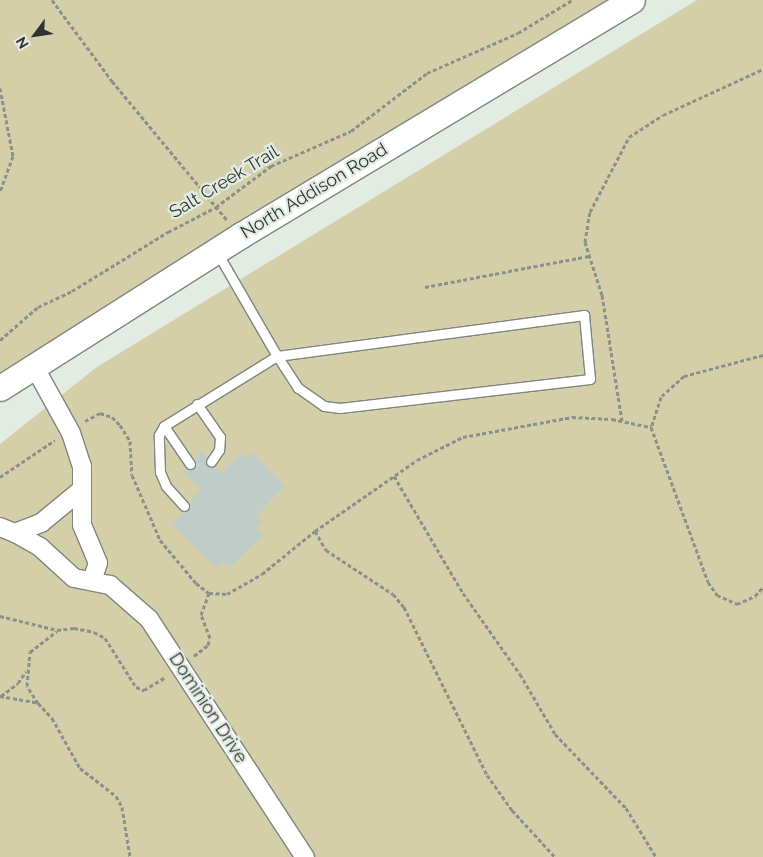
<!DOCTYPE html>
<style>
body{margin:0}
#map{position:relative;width:763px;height:857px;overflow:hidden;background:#e3ece3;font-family:Raleway,sans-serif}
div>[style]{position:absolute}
.green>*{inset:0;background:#d4cfa8}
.building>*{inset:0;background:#c0ccc7}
.path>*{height:3px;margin-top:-1.5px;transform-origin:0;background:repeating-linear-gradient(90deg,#8a918a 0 4px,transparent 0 6.5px)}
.roads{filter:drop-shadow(1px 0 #7e867e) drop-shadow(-1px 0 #7e867e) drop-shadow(0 1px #7e867e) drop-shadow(0 -1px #7e867e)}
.lane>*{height:9px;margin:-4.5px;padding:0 4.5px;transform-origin:4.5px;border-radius:4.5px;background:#fff}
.street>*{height:18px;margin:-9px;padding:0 9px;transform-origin:9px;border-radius:9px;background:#fff}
.secondary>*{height:25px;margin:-12.5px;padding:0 12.5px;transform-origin:12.5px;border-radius:12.5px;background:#fff}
span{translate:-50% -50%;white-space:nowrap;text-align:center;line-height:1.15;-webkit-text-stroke:4.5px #e3ece3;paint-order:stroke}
.street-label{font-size:18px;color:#303430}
.north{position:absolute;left:10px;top:10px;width:50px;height:50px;-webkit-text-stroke:4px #e3ece3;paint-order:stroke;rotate:239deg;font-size:14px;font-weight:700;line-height:20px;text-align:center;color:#303430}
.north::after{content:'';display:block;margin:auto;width:18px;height:22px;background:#303430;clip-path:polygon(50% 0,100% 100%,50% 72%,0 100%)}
</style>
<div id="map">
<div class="green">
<i style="clip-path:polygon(0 0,612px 0,0 393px)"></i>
<i style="clip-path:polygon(697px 0,763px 0,763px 857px,0 857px,0 444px,97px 367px)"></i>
</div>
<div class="building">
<i style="clip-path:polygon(201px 452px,207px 457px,207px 467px,215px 466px,222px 473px,241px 453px,246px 459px,252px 453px,285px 486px,256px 516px,262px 522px,256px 528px,263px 535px,229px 568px,223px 562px,217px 569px,171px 523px,188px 510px,190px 501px,201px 490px,182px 471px,194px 469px,194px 459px)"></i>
</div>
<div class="path">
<i style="left:52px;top:0;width:101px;rotate:53.5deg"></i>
<i style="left:112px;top:81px;width:180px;rotate:50.4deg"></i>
<i style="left:0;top:88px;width:69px;rotate:79.2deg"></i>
<i style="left:13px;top:156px;width:37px;rotate:110deg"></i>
<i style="left:425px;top:287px;width:167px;rotate:-10.7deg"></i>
<i style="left:0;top:340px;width:50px;rotate:-41deg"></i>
<i style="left:38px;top:307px;width:38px;rotate:-25deg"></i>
<i style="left:72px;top:291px;width:113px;rotate:-31.6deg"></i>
<i style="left:168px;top:232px;width:54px;rotate:-27.5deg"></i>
<i style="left:216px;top:207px;width:69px;rotate:-36.7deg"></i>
<i style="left:271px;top:166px;width:87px;rotate:-23.6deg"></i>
<i style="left:351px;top:131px;width:96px;rotate:-37.3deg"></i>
<i style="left:427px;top:73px;width:99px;rotate:-23.7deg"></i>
<i style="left:518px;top:33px;width:63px;rotate:-31.4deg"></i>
<i style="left:763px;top:355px;width:82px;rotate:165.1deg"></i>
<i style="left:684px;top:376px;width:31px;rotate:138deg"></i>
<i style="left:661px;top:397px;width:32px;rotate:108deg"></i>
<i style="left:651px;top:427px;width:165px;rotate:69.8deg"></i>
<i style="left:708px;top:582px;width:16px;rotate:55deg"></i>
<i style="left:717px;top:595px;width:22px;rotate:24deg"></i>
<i style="left:737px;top:604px;width:20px;rotate:-24deg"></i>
<i style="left:755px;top:596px;width:12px;rotate:-48deg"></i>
<i style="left:85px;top:421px;width:17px;rotate:-28deg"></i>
<i style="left:100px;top:413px;width:13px;rotate:18deg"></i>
<i style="left:112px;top:417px;width:11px;rotate:45deg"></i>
<i style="left:120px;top:425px;width:19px;rotate:58deg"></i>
<i style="left:130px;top:441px;width:34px;rotate:87deg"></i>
<i style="left:132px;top:475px;width:71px;rotate:66.7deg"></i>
<i style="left:160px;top:540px;width:56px;rotate:50.1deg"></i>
<i style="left:196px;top:583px;width:16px;rotate:38deg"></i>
<i style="left:209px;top:593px;width:18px;rotate:3deg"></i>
<i style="left:227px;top:594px;width:40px;rotate:-29.7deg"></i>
<i style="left:262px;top:574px;width:68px;rotate:-39.1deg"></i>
<i style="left:315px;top:531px;width:124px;rotate:-34.8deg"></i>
<i style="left:417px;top:460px;width:51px;rotate:-26.6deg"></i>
<i style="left:463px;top:437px;width:111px;rotate:-10.4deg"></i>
<i style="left:572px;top:417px;width:40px;rotate:2.9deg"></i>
<i style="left:612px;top:419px;width:40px;rotate:12deg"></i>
<i style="left:622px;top:421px;width:128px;rotate:-99deg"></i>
<i style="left:602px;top:295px;width:56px;rotate:-107.8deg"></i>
<i style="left:585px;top:242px;width:30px;rotate:-81deg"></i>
<i style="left:590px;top:212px;width:85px;rotate:-62.5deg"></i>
<i style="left:629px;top:137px;width:40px;rotate:-32.9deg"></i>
<i style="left:663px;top:115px;width:110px;rotate:-24.7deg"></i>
<i style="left:394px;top:476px;width:136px;rotate:59.5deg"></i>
<i style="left:463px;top:593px;width:99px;rotate:54.9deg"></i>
<i style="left:520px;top:674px;width:69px;rotate:59.7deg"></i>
<i style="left:555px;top:734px;width:103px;rotate:46.2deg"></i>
<i style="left:626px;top:808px;width:57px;rotate:58.5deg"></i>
<i style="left:0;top:477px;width:66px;rotate:-33.9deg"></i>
<i style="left:315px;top:531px;width:22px;rotate:60deg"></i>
<i style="left:326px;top:550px;width:80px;rotate:33.3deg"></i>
<i style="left:393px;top:594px;width:17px;rotate:50deg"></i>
<i style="left:404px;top:607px;width:187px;rotate:63.7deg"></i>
<i style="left:487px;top:775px;width:43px;rotate:54.5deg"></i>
<i style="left:512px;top:810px;width:64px;rotate:47.5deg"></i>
<i style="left:0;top:616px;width:59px;rotate:13.8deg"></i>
<i style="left:57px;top:630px;width:17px;rotate:-7deg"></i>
<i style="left:74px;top:628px;width:20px;rotate:11deg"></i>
<i style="left:94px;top:632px;width:13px;rotate:29deg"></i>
<i style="left:105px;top:638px;width:58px;rotate:57.7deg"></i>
<i style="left:136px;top:687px;width:9px;rotate:21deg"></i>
<i style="left:144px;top:690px;width:26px;rotate:-31deg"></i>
<i style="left:194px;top:656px;width:18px;rotate:-38deg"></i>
<i style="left:208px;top:645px;width:7px;rotate:-74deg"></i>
<i style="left:210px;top:638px;width:25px;rotate:-111deg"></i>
<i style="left:201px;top:615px;width:23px;rotate:-70deg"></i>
<i style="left:0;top:696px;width:39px;rotate:10deg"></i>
<i style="left:38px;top:703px;width:21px;rotate:47deg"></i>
<i style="left:52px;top:718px;width:57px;rotate:60.8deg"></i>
<i style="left:80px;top:768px;width:46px;rotate:37.9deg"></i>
<i style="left:116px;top:796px;width:13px;rotate:61deg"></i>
<i style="left:122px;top:807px;width:51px;rotate:80.9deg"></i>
<i style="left:1px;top:696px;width:21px;rotate:-37deg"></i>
<i style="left:18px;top:683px;width:14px;rotate:-56deg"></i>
<i style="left:38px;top:703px;width:20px;rotate:-123deg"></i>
<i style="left:27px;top:686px;width:34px;rotate:-85deg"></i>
<i style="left:30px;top:652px;width:34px;rotate:-38deg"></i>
</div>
<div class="roads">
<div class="lane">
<i style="left:197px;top:404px;width:40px;rotate:55.1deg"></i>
<i style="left:220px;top:437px;width:13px;rotate:94deg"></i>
<i style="left:219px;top:450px;width:14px;rotate:124deg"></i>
<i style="left:164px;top:426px;width:46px;rotate:55.6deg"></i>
<i style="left:184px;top:506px;width:27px;rotate:-132deg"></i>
<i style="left:166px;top:486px;width:15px;rotate:-113deg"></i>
<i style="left:160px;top:472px;width:37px;rotate:-92deg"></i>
<i style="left:159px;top:435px;width:10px;rotate:-61deg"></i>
<i style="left:164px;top:426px;width:133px;rotate:-31.8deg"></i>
<i style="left:277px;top:356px;width:310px;rotate:-7.6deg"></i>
<i style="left:584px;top:315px;width:64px;rotate:84.6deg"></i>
<i style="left:590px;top:379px;width:252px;rotate:173.4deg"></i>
<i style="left:340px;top:408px;width:16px;rotate:-173deg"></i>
<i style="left:324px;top:406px;width:32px;rotate:-145deg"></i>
<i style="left:298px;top:388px;width:38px;rotate:-123deg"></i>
<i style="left:277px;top:356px;width:120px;rotate:-120deg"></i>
</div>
<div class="street">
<i style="left:34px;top:366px;width:77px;rotate:61.1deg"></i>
<i style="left:71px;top:433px;width:35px;rotate:72deg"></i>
<i style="left:82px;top:466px;width:59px;rotate:90deg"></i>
<i style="left:82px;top:525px;width:41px;rotate:67.2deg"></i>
<i style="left:98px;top:563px;width:18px;rotate:109deg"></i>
<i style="left:0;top:527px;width:16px;rotate:22deg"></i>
<i style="left:15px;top:533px;width:28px;rotate:-21deg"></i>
<i style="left:41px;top:523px;width:50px;rotate:-39.4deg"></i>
<i style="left:15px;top:533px;width:29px;rotate:29deg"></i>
<i style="left:40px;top:547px;width:46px;rotate:42.4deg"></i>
<i style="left:74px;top:578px;width:37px;rotate:11deg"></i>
<i style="left:110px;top:585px;width:52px;rotate:41.1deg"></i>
<i style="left:149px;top:619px;width:285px;rotate:56.8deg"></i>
</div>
<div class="secondary">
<i style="left:0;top:388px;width:285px;rotate:-32.4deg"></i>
<i style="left:241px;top:235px;width:456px;rotate:-31deg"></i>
</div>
</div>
<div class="street-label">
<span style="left:224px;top:182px;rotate:-31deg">Salt Creek Trail</span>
<span style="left:314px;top:191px;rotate:-31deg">North Addison Road</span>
<span style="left:208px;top:708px;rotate:57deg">Dominion Drive</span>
</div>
<div class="north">N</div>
</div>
